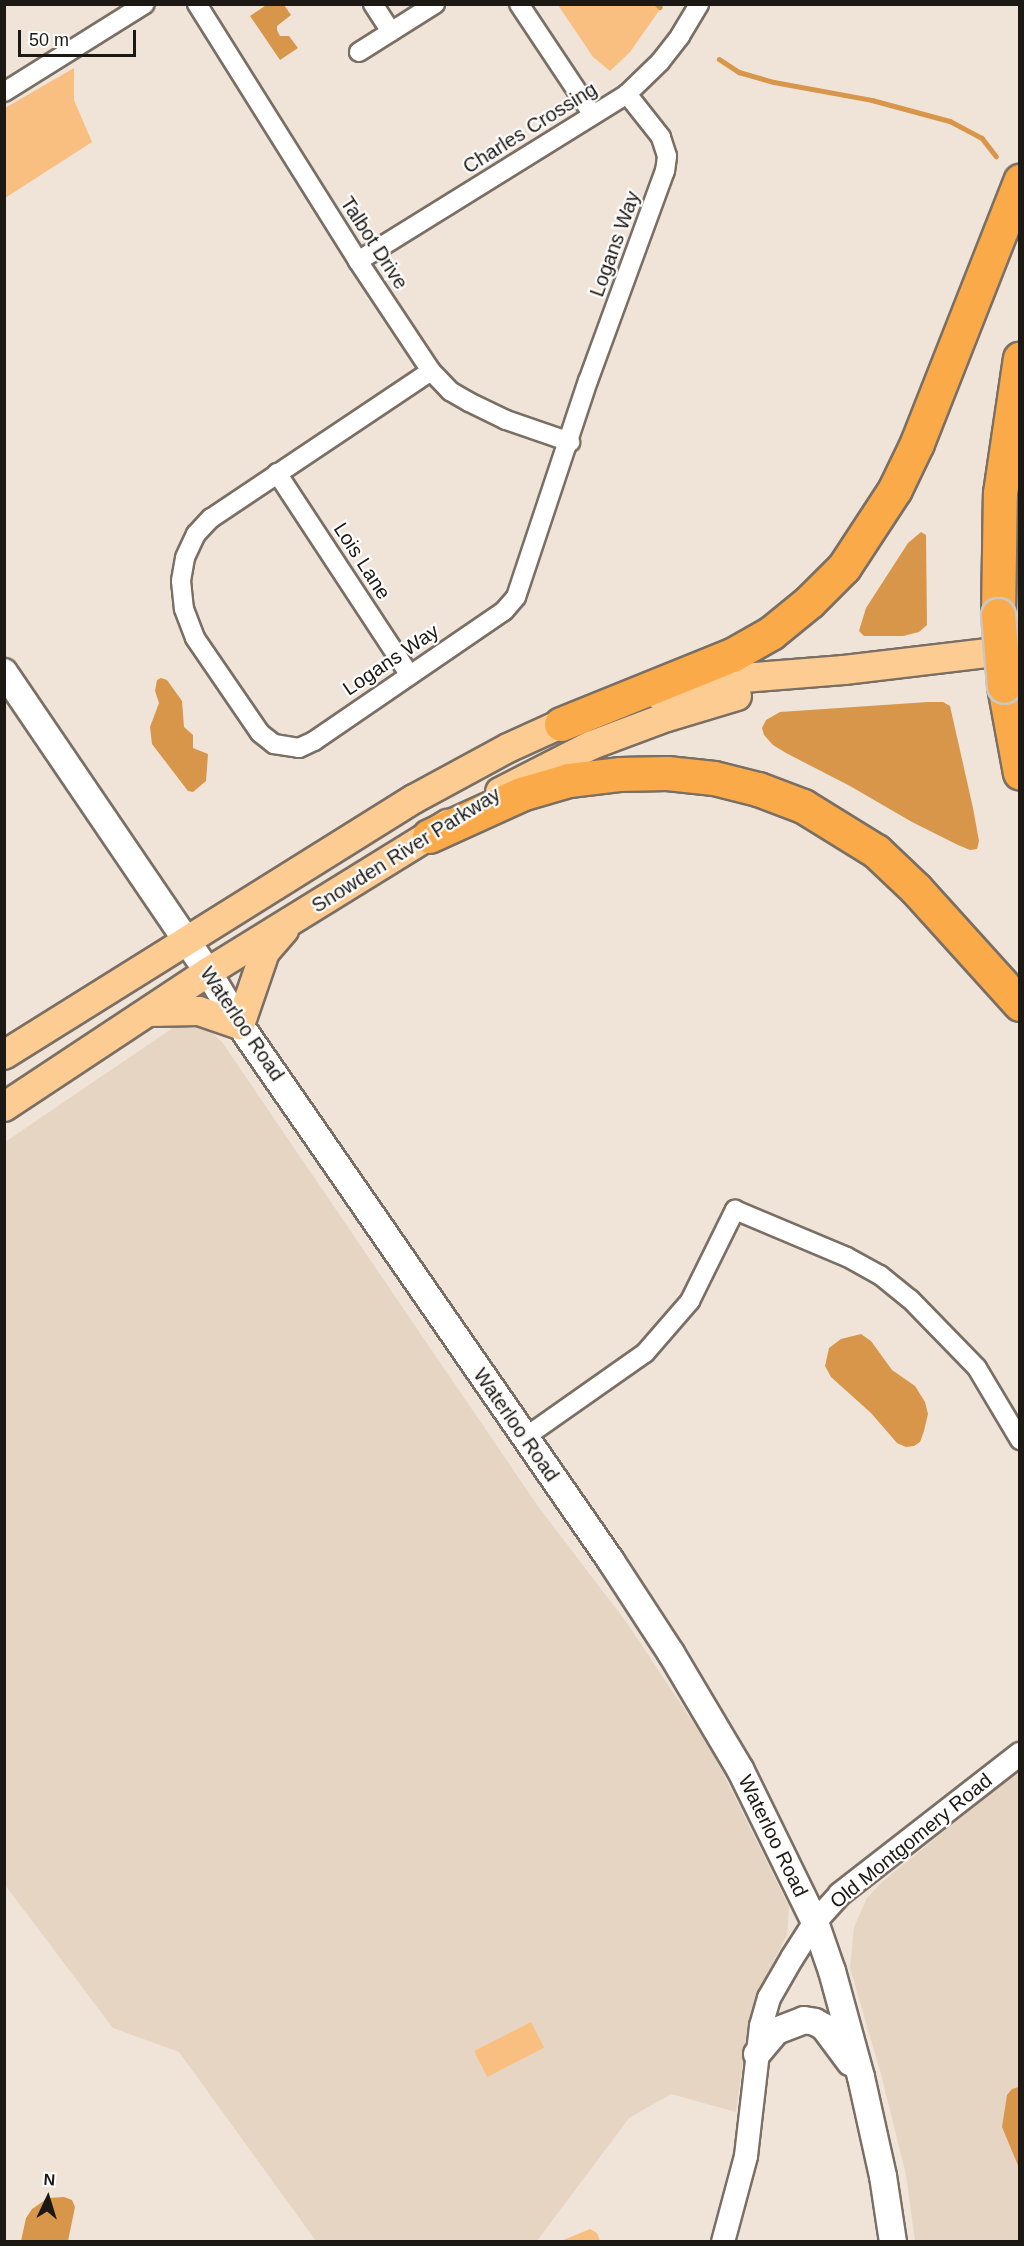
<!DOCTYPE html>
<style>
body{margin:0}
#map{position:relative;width:1024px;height:2246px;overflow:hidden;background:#f0e3d7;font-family:Arial,sans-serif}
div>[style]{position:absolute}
.built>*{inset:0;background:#e7d5c3}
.green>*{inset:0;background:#f9bf81;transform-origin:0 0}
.water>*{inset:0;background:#d8964a}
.stream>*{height:4.5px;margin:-2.25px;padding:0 2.25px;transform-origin:2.25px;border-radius:2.25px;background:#d8964a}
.roads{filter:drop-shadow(2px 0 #7a6f64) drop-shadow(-2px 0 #7a6f64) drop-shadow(0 2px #7a6f64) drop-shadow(0 -2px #7a6f64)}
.minor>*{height:18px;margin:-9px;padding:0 9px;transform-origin:9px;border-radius:9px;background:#fff}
.tertiary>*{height:22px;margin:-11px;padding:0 11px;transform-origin:11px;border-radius:11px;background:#fff}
.secondary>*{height:26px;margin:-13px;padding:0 13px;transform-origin:13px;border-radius:13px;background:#fff}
.primary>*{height:28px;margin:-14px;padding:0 14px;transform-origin:14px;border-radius:14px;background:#fdcc92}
.motorway>*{height:33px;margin:-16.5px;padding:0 16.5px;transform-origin:16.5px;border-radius:16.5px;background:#fbaa49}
.bridges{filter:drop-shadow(2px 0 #c9c8c6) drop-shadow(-2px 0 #c9c8c6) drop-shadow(0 2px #c9c8c6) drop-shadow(0 -2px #c9c8c6)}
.motorway-bridge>*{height:33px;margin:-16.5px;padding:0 16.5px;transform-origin:16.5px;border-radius:16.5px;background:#fbaa49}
span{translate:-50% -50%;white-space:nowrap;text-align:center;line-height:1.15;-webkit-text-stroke:4.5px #fff;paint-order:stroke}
.street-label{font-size:20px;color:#1c1813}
.frame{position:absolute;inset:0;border:6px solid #1c1813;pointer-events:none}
.north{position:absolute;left:18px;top:2168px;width:60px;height:60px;-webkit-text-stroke:4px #fff;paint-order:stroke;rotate:4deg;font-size:16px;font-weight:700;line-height:24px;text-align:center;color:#1c1813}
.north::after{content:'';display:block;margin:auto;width:21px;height:27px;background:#1c1813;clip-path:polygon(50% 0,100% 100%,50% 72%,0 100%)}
.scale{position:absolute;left:18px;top:30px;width:118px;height:27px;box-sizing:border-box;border:3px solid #1c1813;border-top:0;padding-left:8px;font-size:18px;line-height:21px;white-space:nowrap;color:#1c1813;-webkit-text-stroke:4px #fff;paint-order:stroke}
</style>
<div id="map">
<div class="built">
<i style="clip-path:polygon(185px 1023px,207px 1027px,222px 1042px,537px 1505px,627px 1623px,712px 1751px,789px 1907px,787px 1935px,759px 1991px,746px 2037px,736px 2112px,671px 2094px,629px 2118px,537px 2241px,316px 2241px,179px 2052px,113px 2028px,5px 1885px,5px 1142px,177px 1025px)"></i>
<i style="clip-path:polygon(1019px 1770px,1019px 2241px,915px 2241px,906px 2175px,881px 2074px,850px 1968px,854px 1927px,867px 1898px,883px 1881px)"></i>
</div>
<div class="green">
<i style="clip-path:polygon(558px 5px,663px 5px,630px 52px,610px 71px,593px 57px)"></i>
<i style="clip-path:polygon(74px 68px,74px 100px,92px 142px,5px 198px,5px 108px)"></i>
<i style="left:531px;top:2022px;width:29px;height:64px;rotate:63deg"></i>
<i style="clip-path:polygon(590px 2229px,597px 2233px,600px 2241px,561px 2241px)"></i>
</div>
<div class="water">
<i style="clip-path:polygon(268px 4px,284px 5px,291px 15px,277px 26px,277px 30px,280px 36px,289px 36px,298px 48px,280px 60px,250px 16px)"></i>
<i style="clip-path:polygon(921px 532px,926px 535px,927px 625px,919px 632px,903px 636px,864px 636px,859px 631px,866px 608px,908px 543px)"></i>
<i style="clip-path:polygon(161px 678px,167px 680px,182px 701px,184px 727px,193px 735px,193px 748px,208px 754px,206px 781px,193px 792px,188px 791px,152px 744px,150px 727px,159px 703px,155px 691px,157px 680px)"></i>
<i style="clip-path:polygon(928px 702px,943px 702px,950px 706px,973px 808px,979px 841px,977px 849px,970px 850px,958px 845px,912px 822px,850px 786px,786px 753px,773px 745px,764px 735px,762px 728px,766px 720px,780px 712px)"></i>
<i style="clip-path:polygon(861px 1334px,871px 1341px,892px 1370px,915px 1386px,925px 1402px,928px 1414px,924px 1431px,920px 1442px,914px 1446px,906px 1447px,897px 1443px,871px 1413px,831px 1377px,825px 1366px,829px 1348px,841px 1339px)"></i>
<i style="clip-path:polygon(1019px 2087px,1020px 2087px,1019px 2168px,1002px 2127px,1007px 2095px,1012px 2089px)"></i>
<i style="clip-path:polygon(64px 2197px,72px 2200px,75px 2207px,68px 2241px,21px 2241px,26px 2218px,32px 2209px,48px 2198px)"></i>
</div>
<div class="stream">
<i style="left:657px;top:4px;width:4px;rotate:45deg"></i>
<i style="left:719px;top:59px;width:24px;rotate:33deg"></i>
<i style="left:739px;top:72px;width:36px;rotate:16deg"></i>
<i style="left:774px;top:82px;width:100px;rotate:10.4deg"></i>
<i style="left:872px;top:100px;width:81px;rotate:15.1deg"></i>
<i style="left:950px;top:121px;width:36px;rotate:28deg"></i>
<i style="left:982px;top:138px;width:23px;rotate:52deg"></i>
</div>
<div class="roads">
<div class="minor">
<i style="left:197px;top:4px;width:303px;rotate:57.9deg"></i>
<i style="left:358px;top:261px;width:132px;rotate:56.4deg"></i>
<i style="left:431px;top:371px;width:28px;rotate:46deg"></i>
<i style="left:450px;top:391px;width:22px;rotate:30deg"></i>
<i style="left:469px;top:402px;width:41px;rotate:25.9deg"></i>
<i style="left:506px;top:420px;width:68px;rotate:19deg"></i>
<i style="left:373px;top:4px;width:33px;rotate:57deg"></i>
<i style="left:519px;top:4px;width:133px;rotate:56.3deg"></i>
<i style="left:359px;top:52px;width:90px;rotate:-32.3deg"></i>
<i style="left:4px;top:92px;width:166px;rotate:-32deg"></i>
<i style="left:358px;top:261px;width:317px;rotate:-31.8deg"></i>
<i style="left:627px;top:94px;width:46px;rotate:-44.1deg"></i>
<i style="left:660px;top:62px;width:33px;rotate:-52deg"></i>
<i style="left:680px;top:36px;width:37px;rotate:-59deg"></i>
<i style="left:431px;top:371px;width:265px;rotate:146.2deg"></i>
<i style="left:211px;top:518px;width:22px;rotate:133deg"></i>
<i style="left:196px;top:534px;width:26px;rotate:115deg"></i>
<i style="left:185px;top:558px;width:23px;rotate:100deg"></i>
<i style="left:181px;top:581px;width:28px;rotate:84deg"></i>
<i style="left:184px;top:609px;width:31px;rotate:69deg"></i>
<i style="left:195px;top:638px;width:115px;rotate:55.6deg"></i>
<i style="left:260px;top:733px;width:18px;rotate:38deg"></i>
<i style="left:274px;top:744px;width:25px;rotate:9deg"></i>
<i style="left:299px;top:748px;width:17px;rotate:-25deg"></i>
<i style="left:314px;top:741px;width:230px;rotate:-34.4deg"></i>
<i style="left:504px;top:611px;width:18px;rotate:-49deg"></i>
<i style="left:516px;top:597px;width:228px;rotate:-71.6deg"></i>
<i style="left:588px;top:381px;width:224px;rotate:-69.9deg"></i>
<i style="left:665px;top:171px;width:15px;rotate:-82deg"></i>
<i style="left:667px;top:156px;width:20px;rotate:-108deg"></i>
<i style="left:661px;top:137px;width:55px;rotate:-128.3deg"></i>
<i style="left:277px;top:473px;width:240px;rotate:56.7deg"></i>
<i style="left:524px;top:1438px;width:148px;rotate:-35.1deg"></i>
<i style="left:645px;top:1353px;width:69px;rotate:-49.1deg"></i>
<i style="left:690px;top:1301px;width:102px;rotate:-63.7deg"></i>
<i style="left:735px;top:1210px;width:121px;rotate:22.8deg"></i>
<i style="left:847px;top:1257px;width:38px;rotate:29deg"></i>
<i style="left:880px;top:1275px;width:38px;rotate:39deg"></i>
<i style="left:910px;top:1299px;width:96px;rotate:45.8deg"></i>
<i style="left:977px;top:1368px;width:84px;rotate:59.2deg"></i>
</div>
<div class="tertiary">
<i style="left:723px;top:2242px;width:89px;rotate:-75deg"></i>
<i style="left:746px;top:2156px;width:131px;rotate:-83.4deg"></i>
<i style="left:761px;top:2026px;width:29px;rotate:-74deg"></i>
<i style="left:769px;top:1998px;width:46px;rotate:-60.1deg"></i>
<i style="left:792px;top:1958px;width:43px;rotate:-57.4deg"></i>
<i style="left:815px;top:1922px;width:38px;rotate:-48deg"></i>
<i style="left:840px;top:1894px;width:228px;rotate:-37.9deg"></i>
</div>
<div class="secondary">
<i style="left:4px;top:672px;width:363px;rotate:55.8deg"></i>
<i style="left:208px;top:972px;width:62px;rotate:58.9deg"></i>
<i style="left:240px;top:1025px;width:652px;rotate:55.31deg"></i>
<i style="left:611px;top:1561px;width:110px;rotate:56.9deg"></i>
<i style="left:671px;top:1653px;width:135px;rotate:59.3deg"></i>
<i style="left:740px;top:1769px;width:170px;rotate:63.9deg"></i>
<i style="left:815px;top:1922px;width:52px;rotate:70.9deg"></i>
<i style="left:832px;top:1971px;width:110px;rotate:74.7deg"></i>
<i style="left:861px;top:2077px;width:101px;rotate:77.5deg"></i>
<i style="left:883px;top:2176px;width:67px;rotate:81.4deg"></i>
<i style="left:757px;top:2054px;width:30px;rotate:-50deg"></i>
<i style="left:776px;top:2031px;width:30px;rotate:-21deg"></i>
<i style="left:804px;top:2020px;width:11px;rotate:10deg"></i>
<i style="left:815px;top:2022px;width:10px;rotate:29deg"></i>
<i style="left:824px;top:2027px;width:44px;rotate:53.4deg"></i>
</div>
<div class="primary">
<i style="left:659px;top:695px;width:86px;rotate:-11.4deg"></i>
<i style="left:743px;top:678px;width:101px;rotate:-4.5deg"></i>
<i style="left:844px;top:670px;width:177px;rotate:-6.8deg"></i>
<i style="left:500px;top:792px;width:103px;rotate:-27.1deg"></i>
<i style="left:592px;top:745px;width:80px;rotate:-20.5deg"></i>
<i style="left:667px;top:717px;width:73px;rotate:-16.7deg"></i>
<i style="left:149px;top:1012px;width:50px;rotate:-1.1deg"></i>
<i style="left:199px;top:1011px;width:43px;rotate:18.9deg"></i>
<i style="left:240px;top:1025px;width:77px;rotate:-71.1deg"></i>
<i style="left:265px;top:952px;width:29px;rotate:-49deg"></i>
<i style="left:4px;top:1055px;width:483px;rotate:-32deg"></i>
<i style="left:414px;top:799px;width:107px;rotate:-28.5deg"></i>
<i style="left:508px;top:748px;width:58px;rotate:-24.4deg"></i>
<i style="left:561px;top:724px;width:23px;rotate:-15deg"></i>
<i style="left:4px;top:1107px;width:245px;rotate:-33.5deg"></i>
<i style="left:208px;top:972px;width:282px;rotate:-31.7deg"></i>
</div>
<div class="motorway">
<i style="left:998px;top:615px;width:122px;rotate:-89.1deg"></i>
<i style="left:1000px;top:493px;width:136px;rotate:-81.6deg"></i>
<i style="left:1004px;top:686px;width:88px;rotate:79.6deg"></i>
<i style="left:561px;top:724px;width:184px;rotate:-22deg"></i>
<i style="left:732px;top:655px;width:45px;rotate:-29.4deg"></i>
<i style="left:771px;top:633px;width:49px;rotate:-39.2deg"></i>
<i style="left:809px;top:602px;width:49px;rotate:-45deg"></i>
<i style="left:844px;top:567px;width:93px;rotate:-56.8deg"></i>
<i style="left:895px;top:489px;width:51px;rotate:-64.4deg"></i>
<i style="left:917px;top:443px;width:282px;rotate:-68.5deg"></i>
<i style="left:429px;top:836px;width:101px;rotate:-24.5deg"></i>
<i style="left:521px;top:794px;width:50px;rotate:-16.3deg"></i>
<i style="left:569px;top:780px;width:50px;rotate:-6.8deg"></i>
<i style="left:619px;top:774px;width:48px;rotate:-1.2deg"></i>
<i style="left:667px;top:773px;width:47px;rotate:6.1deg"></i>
<i style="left:714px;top:778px;width:45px;rotate:14deg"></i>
<i style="left:758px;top:789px;width:48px;rotate:20.7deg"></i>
<i style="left:803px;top:806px;width:86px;rotate:31.7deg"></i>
<i style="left:876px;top:851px;width:55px;rotate:43.5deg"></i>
<i style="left:916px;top:889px;width:155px;rotate:47.9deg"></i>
</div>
</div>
<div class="bridges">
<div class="motorway-bridge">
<i style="left:998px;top:615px;width:71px;rotate:85.2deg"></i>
</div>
</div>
<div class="street-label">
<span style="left:530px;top:128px;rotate:-32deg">Charles Crossing</span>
<span style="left:374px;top:243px;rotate:57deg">Talbot Drive</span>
<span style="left:615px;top:244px;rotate:-70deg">Logans Way</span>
<span style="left:362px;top:561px;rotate:57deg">Lois Lane</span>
<span style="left:391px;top:660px;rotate:-34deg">Logans Way</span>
<span style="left:406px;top:850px;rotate:-32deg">Snowden River Parkway</span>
<span style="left:242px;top:1024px;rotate:56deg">Waterloo Road</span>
<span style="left:516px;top:1425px;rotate:55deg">Waterloo Road</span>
<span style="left:773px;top:1836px;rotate:64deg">Waterloo Road</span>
<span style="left:911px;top:1841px;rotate:-39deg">Old Montgomery Road</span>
</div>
<div class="frame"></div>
<div class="north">N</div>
<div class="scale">50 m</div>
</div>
